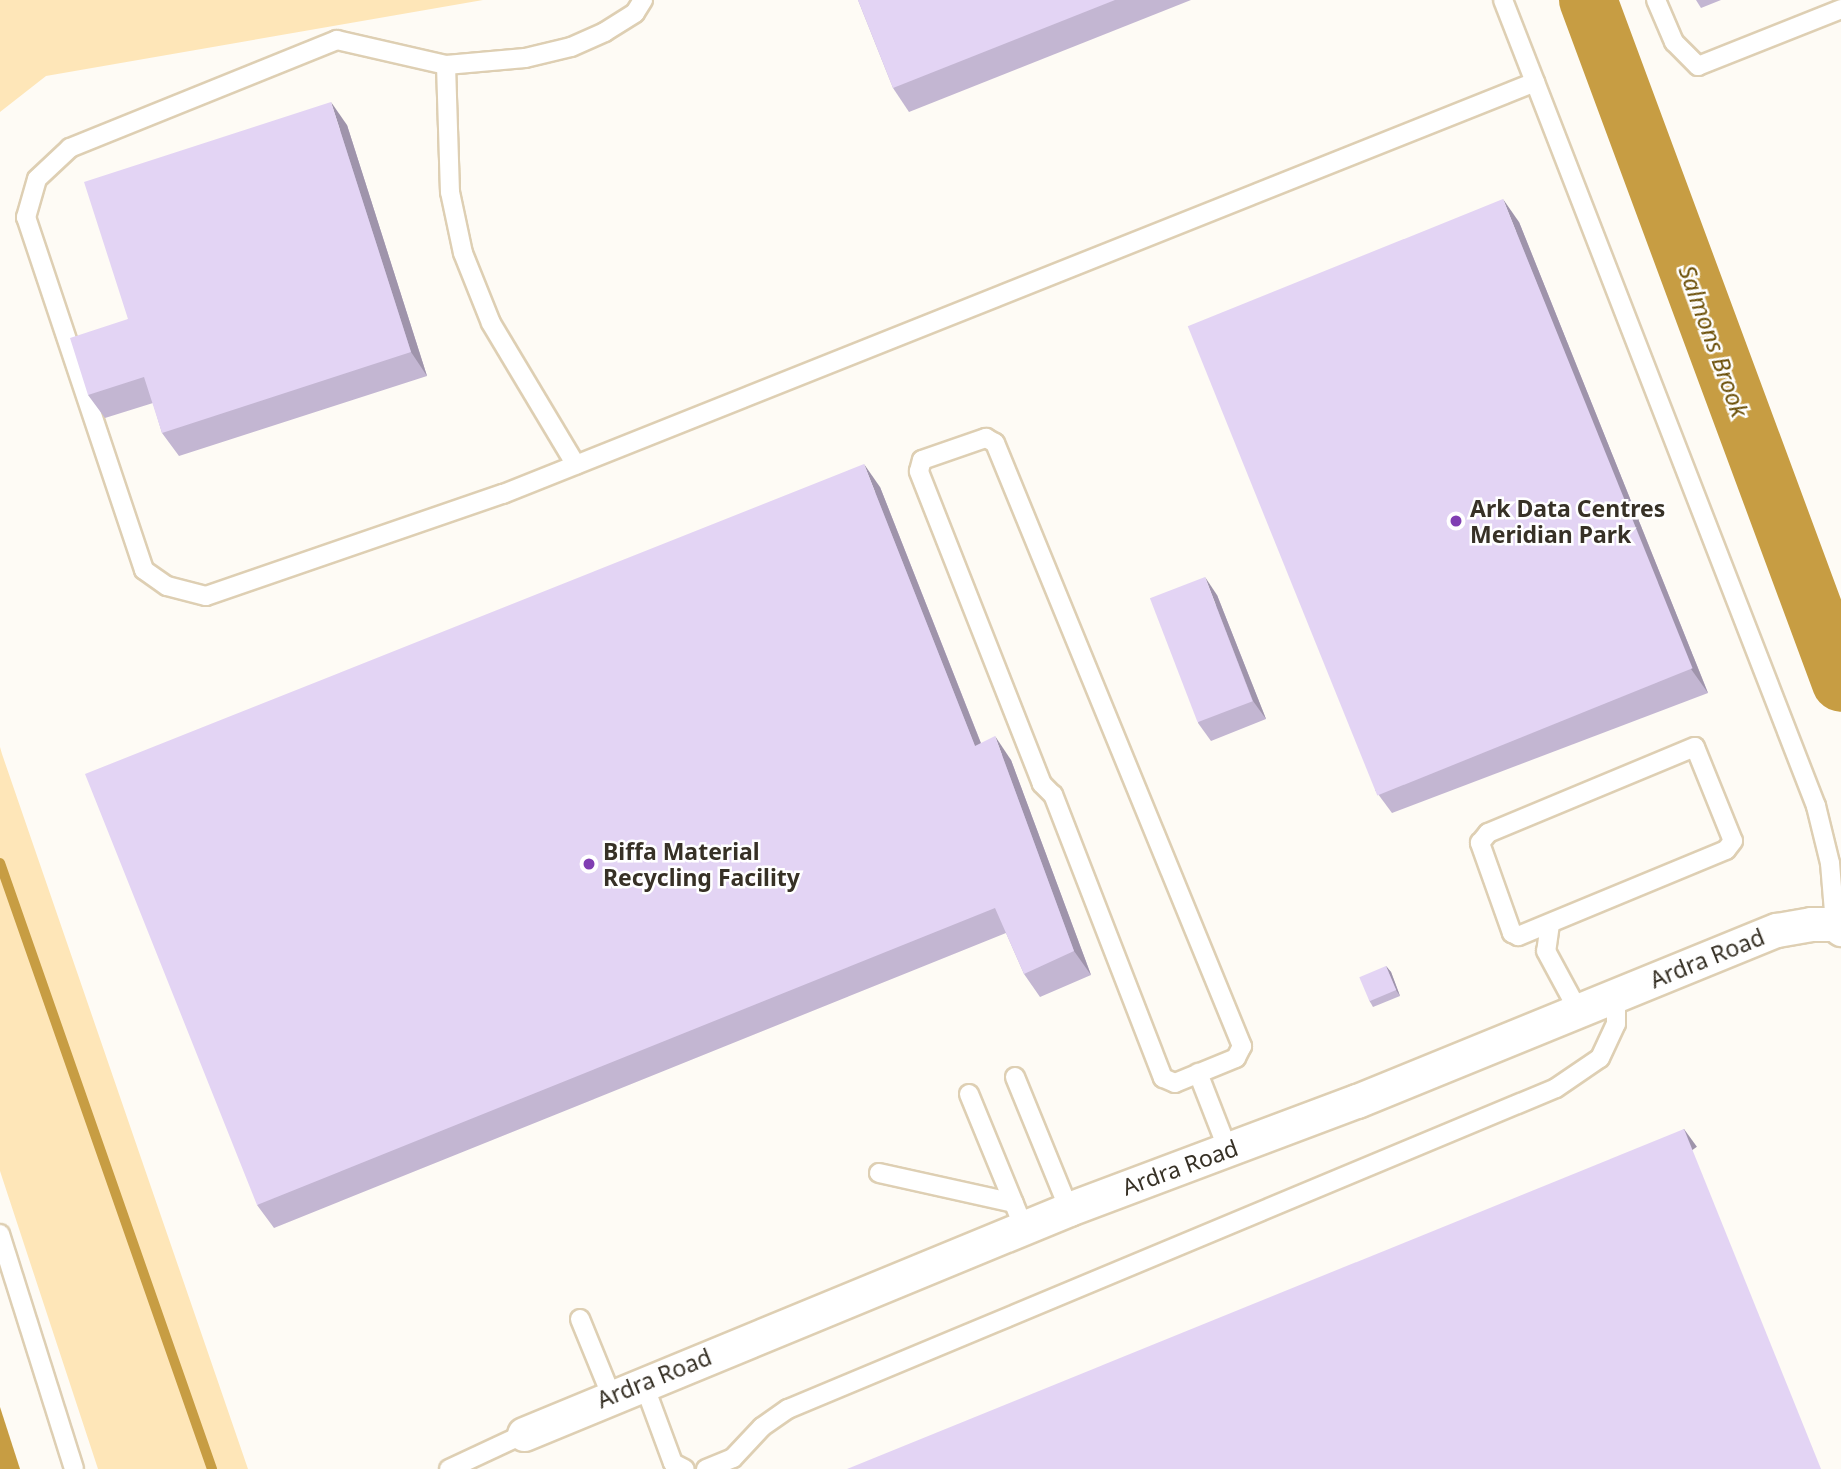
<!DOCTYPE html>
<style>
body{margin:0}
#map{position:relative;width:1841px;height:1469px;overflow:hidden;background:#fefbf5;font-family:"Noto Sans",sans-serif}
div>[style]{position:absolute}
.green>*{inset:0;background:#fee6b8}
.water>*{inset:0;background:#c79d43}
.stream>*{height:10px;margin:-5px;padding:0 5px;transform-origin:5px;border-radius:5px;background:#c79d43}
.river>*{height:58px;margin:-29px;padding:0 29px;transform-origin:29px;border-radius:29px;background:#c79d43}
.roads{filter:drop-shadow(2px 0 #decfb3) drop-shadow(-2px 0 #decfb3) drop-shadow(0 2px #decfb3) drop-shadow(0 -2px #decfb3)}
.service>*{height:18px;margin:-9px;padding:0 9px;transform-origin:9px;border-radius:9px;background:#fff}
.minor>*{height:33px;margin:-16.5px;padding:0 16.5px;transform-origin:16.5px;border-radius:16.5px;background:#fff}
.wall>*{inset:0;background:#c3b6d2}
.shaded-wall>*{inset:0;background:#9f94ab;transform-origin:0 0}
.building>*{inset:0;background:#e3d4f4;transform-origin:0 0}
.dots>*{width:19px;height:19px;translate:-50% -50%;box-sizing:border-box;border:4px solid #fff;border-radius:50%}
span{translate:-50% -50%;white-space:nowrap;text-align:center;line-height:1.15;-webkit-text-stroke:5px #fff;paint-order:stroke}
.poi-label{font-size:23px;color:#373126;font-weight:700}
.left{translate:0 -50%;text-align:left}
.street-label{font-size:23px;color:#373126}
.water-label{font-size:24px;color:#6b4f08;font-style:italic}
</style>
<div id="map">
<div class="green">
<i style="clip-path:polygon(0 0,483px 0,46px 76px,0 112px)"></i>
<i style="clip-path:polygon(0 747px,2px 754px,248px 1469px,98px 1469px,0 1171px)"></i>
</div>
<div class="water">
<i style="clip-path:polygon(0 1407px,20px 1469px,0 1469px)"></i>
</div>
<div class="stream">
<i style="left:0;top:863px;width:642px;rotate:70.72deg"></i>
</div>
<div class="river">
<i style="left:1588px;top:0;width:728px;rotate:69.67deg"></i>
</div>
<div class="roads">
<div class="service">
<i style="left:643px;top:0;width:15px;rotate:122deg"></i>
<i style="left:635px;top:13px;width:36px;rotate:148deg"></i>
<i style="left:605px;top:32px;width:37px;rotate:156deg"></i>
<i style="left:571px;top:47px;width:47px;rotate:166.6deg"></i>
<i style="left:525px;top:58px;width:79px;rotate:174.9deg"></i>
<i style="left:446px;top:65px;width:112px;rotate:-167.1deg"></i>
<i style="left:337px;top:40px;width:288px;rotate:158deg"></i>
<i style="left:70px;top:148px;width:45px;rotate:136.8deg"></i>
<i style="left:37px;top:179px;width:40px;rotate:106deg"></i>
<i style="left:26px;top:217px;width:372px;rotate:71.5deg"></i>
<i style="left:144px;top:570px;width:28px;rotate:35deg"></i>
<i style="left:167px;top:586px;width:40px;rotate:14.4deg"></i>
<i style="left:206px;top:596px;width:314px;rotate:-19deg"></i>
<i style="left:503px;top:494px;width:1111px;rotate:-21.76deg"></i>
<i style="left:1535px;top:82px;width:88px;rotate:-111.3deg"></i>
<i style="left:1656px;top:0;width:46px;rotate:66.8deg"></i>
<i style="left:1674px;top:42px;width:34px;rotate:45deg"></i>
<i style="left:1698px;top:66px;width:154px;rotate:-21.7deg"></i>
<i style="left:446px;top:65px;width:127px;rotate:88.2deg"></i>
<i style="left:450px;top:192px;width:62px;rotate:78deg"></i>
<i style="left:463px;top:253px;width:75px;rotate:68.2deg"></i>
<i style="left:491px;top:323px;width:165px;rotate:59.1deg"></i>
<i style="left:1535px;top:82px;width:777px;rotate:68.79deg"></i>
<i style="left:1816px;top:806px;width:59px;rotate:76.2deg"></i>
<i style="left:1830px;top:863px;width:61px;rotate:85.3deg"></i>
<i style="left:986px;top:438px;width:10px;rotate:29deg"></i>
<i style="left:995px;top:443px;width:652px;rotate:67.73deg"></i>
<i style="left:1242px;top:1046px;width:13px;rotate:117deg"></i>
<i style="left:1236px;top:1058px;width:66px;rotate:157.7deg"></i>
<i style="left:1175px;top:1083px;width:13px;rotate:-157deg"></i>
<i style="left:1163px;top:1078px;width:304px;rotate:-111.2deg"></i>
<i style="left:1053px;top:795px;width:16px;rotate:-135deg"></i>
<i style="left:1042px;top:784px;width:336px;rotate:-111.5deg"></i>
<i style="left:919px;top:471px;width:11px;rotate:-75deg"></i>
<i style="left:922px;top:460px;width:68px;rotate:-19deg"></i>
<i style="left:1695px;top:747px;width:101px;rotate:68deg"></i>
<i style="left:1733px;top:841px;width:11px;rotate:128deg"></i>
<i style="left:1726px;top:850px;width:225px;rotate:157.5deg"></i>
<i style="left:1518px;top:936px;width:7px;rotate:-153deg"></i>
<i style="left:1512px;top:933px;width:96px;rotate:-109.6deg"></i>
<i style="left:1480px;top:843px;width:13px;rotate:-51deg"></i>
<i style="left:1488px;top:833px;width:224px;rotate:-22.6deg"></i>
<i style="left:1550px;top:924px;width:27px;rotate:98deg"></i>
<i style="left:1546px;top:951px;width:69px;rotate:61.6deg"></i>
<i style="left:1198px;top:1073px;width:83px;rotate:68.7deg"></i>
<i style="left:1015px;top:1077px;width:143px;rotate:67.8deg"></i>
<i style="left:969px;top:1094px;width:145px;rotate:67.7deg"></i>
<i style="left:879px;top:1173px;width:138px;rotate:12.5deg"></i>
<i style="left:0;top:1234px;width:246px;rotate:72.5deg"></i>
<i style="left:580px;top:1319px;width:82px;rotate:67.8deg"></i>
<i style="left:643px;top:1382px;width:86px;rotate:69.7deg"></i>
<i style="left:673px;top:1463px;width:13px;rotate:27deg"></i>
<i style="left:449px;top:1469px;width:83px;rotate:-25deg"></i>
<i style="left:706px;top:1469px;width:29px;rotate:-22deg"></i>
<i style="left:733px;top:1458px;width:42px;rotate:-46.9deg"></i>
<i style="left:762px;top:1427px;width:32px;rotate:-35deg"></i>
<i style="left:788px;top:1409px;width:832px;rotate:-22.68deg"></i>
<i style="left:1556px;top:1088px;width:53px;rotate:-34.3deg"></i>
<i style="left:1600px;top:1058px;width:38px;rotate:-65deg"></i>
<i style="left:1616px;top:1024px;width:29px;rotate:-90deg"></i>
</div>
<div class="minor">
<i style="left:524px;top:1434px;width:590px;rotate:-22.43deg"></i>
<i style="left:1069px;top:1209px;width:308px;rotate:-20.6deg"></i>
<i style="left:1357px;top:1101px;width:453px;rotate:-22.2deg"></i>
<i style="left:1777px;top:930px;width:35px;rotate:-10deg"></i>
<i style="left:1811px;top:924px;width:24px"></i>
<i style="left:1835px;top:924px;width:8px;rotate:40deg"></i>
</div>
</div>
<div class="wall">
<i style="clip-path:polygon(858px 0,1191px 0,909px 112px,893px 88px)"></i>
<i style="clip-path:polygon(1696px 0,1721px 0,1701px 8px)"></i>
<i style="clip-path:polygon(347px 125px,427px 376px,179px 456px,162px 433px,153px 403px,105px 418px,88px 395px,128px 319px)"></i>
<i style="clip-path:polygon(1519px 222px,1708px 693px,1392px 813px,1375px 790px)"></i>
<i style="clip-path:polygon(880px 487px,981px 743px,1011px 760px,1091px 975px,1040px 997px,1024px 974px,1006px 933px,274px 1228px,257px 1205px)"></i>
<i style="clip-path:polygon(1217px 595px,1266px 719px,1211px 741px,1198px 723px)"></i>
<i style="clip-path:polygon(1386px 966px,1391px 972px,1400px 996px,1373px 1007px,1369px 1000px)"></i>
</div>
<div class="shaded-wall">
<i style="clip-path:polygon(331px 102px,347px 125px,427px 376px,411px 352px)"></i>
<i style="clip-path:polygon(1503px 199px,1519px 222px,1708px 693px,1691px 669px)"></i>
<i style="clip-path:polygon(864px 464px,880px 487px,991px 769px,975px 746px)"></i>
<i style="clip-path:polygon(1205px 577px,1217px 595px,1266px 719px,1253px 701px)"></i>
<i style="clip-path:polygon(995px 736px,1011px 760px,1091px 975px,1074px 951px)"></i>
<i style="clip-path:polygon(1386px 966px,1391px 972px,1400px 996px,1396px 990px)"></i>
<i style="left:1684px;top:1129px;width:22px;height:367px;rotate:54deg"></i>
</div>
<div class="building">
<i style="clip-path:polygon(858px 0,1115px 0,893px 88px)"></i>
<i style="clip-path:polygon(331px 102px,411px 352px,162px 433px,144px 377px,88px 395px,70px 338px,128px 319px,84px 182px)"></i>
<i style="left:1503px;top:199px;width:506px;height:340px;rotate:68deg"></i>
<i style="clip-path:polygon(864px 464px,975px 746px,995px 736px,1074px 951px,1024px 974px,995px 908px,257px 1205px,85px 774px)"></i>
<i style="left:1205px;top:577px;width:133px;height:59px;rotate:69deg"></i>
<i style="left:1386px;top:966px;width:26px;height:29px;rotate:67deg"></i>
<i style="clip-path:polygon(1684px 1129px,1821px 1469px,847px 1469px)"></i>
</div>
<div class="dots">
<i style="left:1456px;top:521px;background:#803eb2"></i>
<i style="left:589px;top:864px;background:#803eb2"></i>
</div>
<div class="poi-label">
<span class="left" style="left:1470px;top:521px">Ark Data Centres<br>Meridian Park</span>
<span class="left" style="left:603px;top:864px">Biffa Material<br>Recycling Facility</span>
</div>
<div class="street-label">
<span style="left:1707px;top:958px;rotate:-22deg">Ardra Road</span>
<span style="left:1180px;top:1167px;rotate:-20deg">Ardra Road</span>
<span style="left:654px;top:1378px;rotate:-22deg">Ardra Road</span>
</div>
<div class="water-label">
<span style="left:1714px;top:341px;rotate:70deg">Salmons Brook</span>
</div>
</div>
